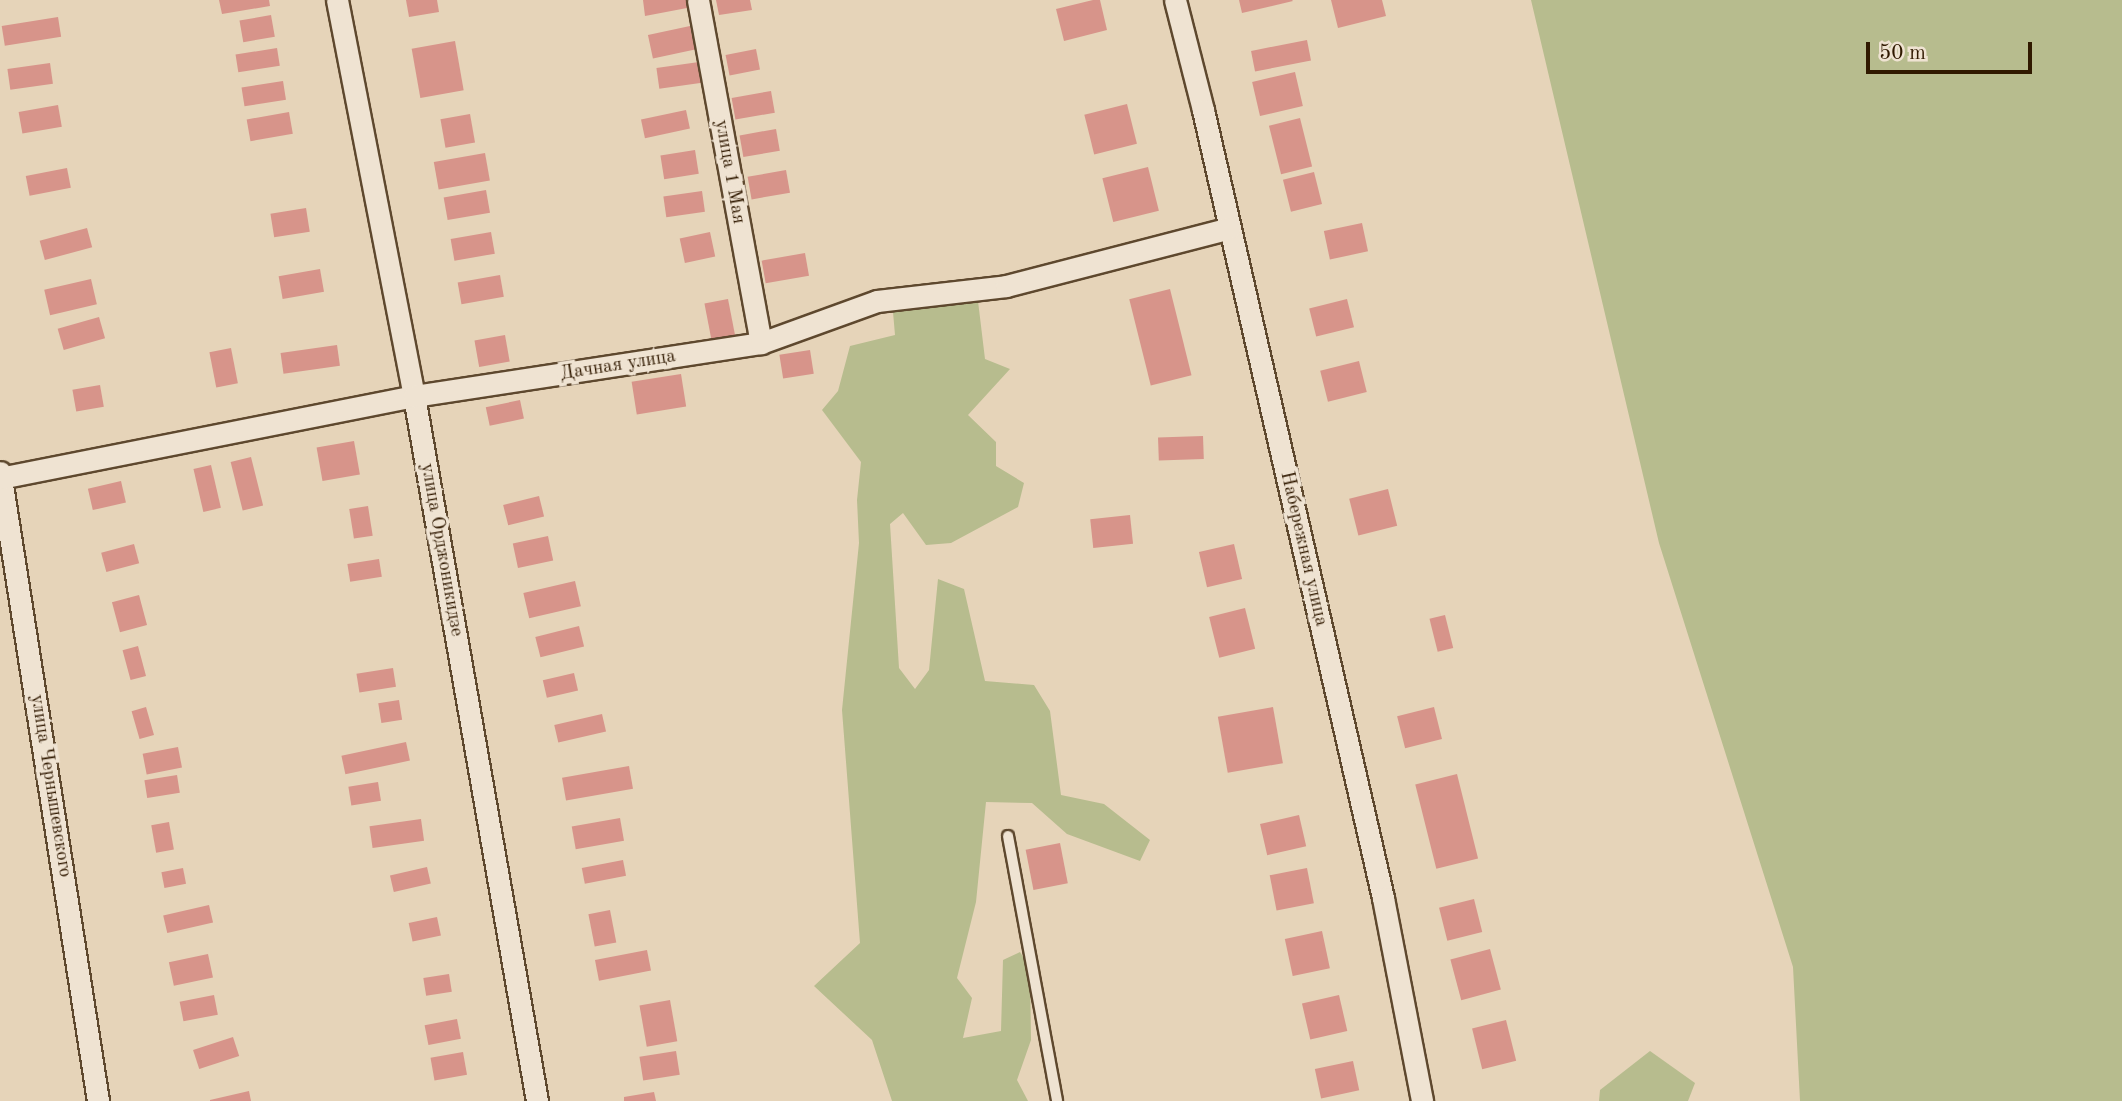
<!DOCTYPE html>
<meta charset="utf-8">
<style>
body{margin:0}
#map{position:relative;width:2122px;height:1101px;overflow:hidden;background:#e6d4b9;font-family:"Old Standard TT",serif}
div>[style]{position:absolute}
.green>*{inset:0;background:#b7bc8e}
.building>*{inset:0;background:#d7948a;transform-origin:0 0}
.roads{filter:drop-shadow(2px 0 #5e482e) drop-shadow(-2px 0 #5e482e) drop-shadow(0 2px #5e482e) drop-shadow(0 -2px #5e482e)}
.service>*{height:10px;margin:-5px;padding:0 5px;transform-origin:5px;border-radius:5px;background:#efe3d2}
.minor>*{height:21px;margin:-10.5px;padding:0 10.5px;transform-origin:10.5px;border-radius:10.5px;background:#efe3d2}
span{translate:-50% -50%;white-space:nowrap;text-align:center;line-height:1.15;-webkit-text-stroke:7px #efe3d2;paint-order:stroke}
.street-label{font-size:19px;color:#301900}
.scale{position:absolute;left:1866px;top:42px;width:166px;height:32px;box-sizing:border-box;border:4px solid #301900;border-top:0;padding-left:9px;font-size:21px;line-height:24px;white-space:nowrap;color:#301900;-webkit-text-stroke:5px #efe3d2;paint-order:stroke}
</style>
<div id="map">
<div class="green">
<i style="clip-path:polygon(1531px 0,2122px 0,2122px 1101px,1800px 1101px,1793px 967px,1659px 543px)"></i>
<i style="clip-path:polygon(978px 301px,985px 359px,1010px 369px,968px 415px,996px 442px,996px 466px,1024px 483px,1018px 507px,951px 543px,926px 545px,903px 513px,890px 524px,899px 668px,915px 689px,929px 670px,938px 579px,964px 589px,985px 681px,1034px 685px,1050px 711px,1061px 795px,1104px 804px,1150px 840px,1140px 861px,1067px 834px,1032px 803px,986px 802px,976px 902px,957px 978px,972px 998px,963px 1038px,1001px 1031px,1003px 960px,1020px 952px,1030px 968px,1031px 1040px,1017px 1080px,1028px 1101px,892px 1101px,872px 1040px,814px 986px,860px 943px,842px 710px,859px 543px,857px 500px,861px 462px,822px 410px,838px 391px,850px 346px,895px 335px,893px 312px)"></i>
<i style="clip-path:polygon(1650px 1051px,1695px 1083px,1688px 1101px,1599px 1101px,1600px 1090px)"></i>
</div>
<div class="building">
<i style="clip-path:polygon(219px 0,269px 0,270px 6px,222px 14px)"></i>
<i style="clip-path:polygon(406px 0,437px 0,439px 12px,409px 17px)"></i>
<i style="clip-path:polygon(643px 0,686px 0,687px 8px,645px 16px)"></i>
<i style="clip-path:polygon(716px 0,750px 0,752px 10px,719px 15px)"></i>
<i style="clip-path:polygon(1093px 0,1100px 0,1107px 30px,1064px 41px,1056px 9px)"></i>
<i style="clip-path:polygon(1239px 0,1292px 0,1293px 1px,1242px 13px)"></i>
<i style="clip-path:polygon(1331px 0,1382px 0,1386px 16px,1338px 28px)"></i>
<i style="left:271px;top:15px;width:22px;height:32px;rotate:80deg"></i>
<i style="left:58px;top:17px;width:20px;height:57px;rotate:81deg"></i>
<i style="left:690px;top:26px;width:24px;height:43px;rotate:78deg"></i>
<i style="left:1307px;top:40px;width:21px;height:57px;rotate:79deg"></i>
<i style="left:455px;top:41px;width:50px;height:44px;rotate:80deg"></i>
<i style="left:277px;top:48px;width:18px;height:42px;rotate:81deg"></i>
<i style="left:756px;top:49px;width:21px;height:31px;rotate:79deg"></i>
<i style="left:699px;top:62px;width:21px;height:43px;rotate:82deg"></i>
<i style="left:50px;top:63px;width:21px;height:43px;rotate:82deg"></i>
<i style="left:1295px;top:72px;width:35px;height:44px;rotate:77deg"></i>
<i style="left:283px;top:81px;width:19px;height:42px;rotate:81deg"></i>
<i style="left:771px;top:91px;width:22px;height:40px;rotate:80deg"></i>
<i style="left:1127px;top:104px;width:41px;height:44px;rotate:76deg"></i>
<i style="left:58px;top:105px;width:22px;height:40px;rotate:80deg"></i>
<i style="left:686px;top:110px;width:19px;height:46px;rotate:78deg"></i>
<i style="left:289px;top:112px;width:22px;height:43px;rotate:80deg"></i>
<i style="left:470px;top:114px;width:29px;height:30px;rotate:80deg"></i>
<i style="left:1300px;top:118px;width:50px;height:32px;rotate:76deg"></i>
<i style="left:776px;top:129px;width:22px;height:37px;rotate:80deg"></i>
<i style="left:695px;top:150px;width:24px;height:35px;rotate:81deg"></i>
<i style="left:485px;top:153px;width:28px;height:52px;rotate:80deg"></i>
<i style="left:1148px;top:167px;width:45px;height:47px;rotate:76deg"></i>
<i style="left:67px;top:168px;width:20px;height:42px;rotate:79deg"></i>
<i style="left:786px;top:170px;width:23px;height:39px;rotate:80deg"></i>
<i style="left:1314px;top:172px;width:33px;height:32px;rotate:76deg"></i>
<i style="left:486px;top:190px;width:23px;height:43px;rotate:80deg"></i>
<i style="left:702px;top:191px;width:21px;height:39px;rotate:82deg"></i>
<i style="left:306px;top:208px;width:24px;height:36px;rotate:81deg"></i>
<i style="left:1362px;top:223px;width:29px;height:39px;rotate:78deg"></i>
<i style="left:87px;top:228px;width:20px;height:49px;rotate:75deg"></i>
<i style="left:491px;top:232px;width:22px;height:41px;rotate:80deg"></i>
<i style="left:710px;top:232px;width:25px;height:31px;rotate:78deg"></i>
<i style="left:805px;top:253px;width:23px;height:44px;rotate:80deg"></i>
<i style="left:320px;top:269px;width:23px;height:42px;rotate:80deg"></i>
<i style="left:500px;top:275px;width:22px;height:43px;rotate:80deg"></i>
<i style="left:91px;top:279px;width:26px;height:48px;rotate:77deg"></i>
<i style="left:1170px;top:289px;width:89px;height:42px;rotate:76deg"></i>
<i style="left:728px;top:299px;width:38px;height:24px;rotate:79deg"></i>
<i style="left:1347px;top:299px;width:29px;height:39px;rotate:76deg"></i>
<i style="left:99px;top:317px;width:22px;height:43px;rotate:74deg"></i>
<i style="left:505px;top:335px;width:27px;height:31px;rotate:80deg"></i>
<i style="left:337px;top:345px;width:21px;height:57px;rotate:82deg"></i>
<i style="left:231px;top:348px;width:36px;height:22px;rotate:79deg"></i>
<i style="left:810px;top:350px;width:24px;height:31px;rotate:81deg"></i>
<i style="left:1359px;top:361px;width:32px;height:40px;rotate:76deg"></i>
<i style="left:681px;top:374px;width:33px;height:50px;rotate:81deg"></i>
<i style="left:100px;top:385px;width:22px;height:28px;rotate:80deg"></i>
<i style="left:520px;top:400px;width:19px;height:35px;rotate:78deg"></i>
<i style="left:1203px;top:436px;width:23px;height:45px;rotate:88deg"></i>
<i style="left:354px;top:441px;width:34px;height:38px;rotate:80deg"></i>
<i style="left:251px;top:457px;width:50px;height:21px;rotate:76deg"></i>
<i style="left:211px;top:465px;width:44px;height:18px;rotate:77deg"></i>
<i style="left:121px;top:481px;width:22px;height:34px;rotate:77deg"></i>
<i style="left:1388px;top:489px;width:38px;height:40px;rotate:76deg"></i>
<i style="left:539px;top:496px;width:21px;height:37px;rotate:76deg"></i>
<i style="left:368px;top:506px;width:30px;height:19px;rotate:81deg"></i>
<i style="left:1130px;top:515px;width:29px;height:40px;rotate:84deg"></i>
<i style="left:548px;top:536px;width:25px;height:36px;rotate:78deg"></i>
<i style="left:134px;top:544px;width:20px;height:34px;rotate:75deg"></i>
<i style="left:1234px;top:544px;width:36px;height:36px;rotate:77deg"></i>
<i style="left:379px;top:559px;width:18px;height:32px;rotate:81deg"></i>
<i style="left:575px;top:581px;width:26px;height:53px;rotate:77deg"></i>
<i style="left:139px;top:595px;width:31px;height:28px;rotate:75deg"></i>
<i style="left:1245px;top:608px;width:42px;height:37px;rotate:76deg"></i>
<i style="left:1445px;top:615px;width:34px;height:16px;rotate:76deg"></i>
<i style="left:579px;top:626px;width:21px;height:45px;rotate:76deg"></i>
<i style="left:138px;top:646px;width:31px;height:16px;rotate:75deg"></i>
<i style="left:393px;top:668px;width:19px;height:37px;rotate:81deg"></i>
<i style="left:574px;top:673px;width:18px;height:32px;rotate:77deg"></i>
<i style="left:399px;top:700px;width:20px;height:21px;rotate:81deg"></i>
<i style="left:146px;top:707px;width:29px;height:15px;rotate:74deg"></i>
<i style="left:1273px;top:707px;width:57px;height:56px;rotate:80deg"></i>
<i style="left:1434px;top:707px;width:33px;height:38px;rotate:76deg"></i>
<i style="left:602px;top:714px;width:18px;height:49px;rotate:77deg"></i>
<i style="left:406px;top:742px;width:19px;height:66px;rotate:78deg"></i>
<i style="left:178px;top:747px;width:21px;height:36px;rotate:79deg"></i>
<i style="left:629px;top:766px;width:23px;height:68px;rotate:80deg"></i>
<i style="left:1457px;top:774px;width:87px;height:43px;rotate:76deg"></i>
<i style="left:177px;top:775px;width:18px;height:33px;rotate:81deg"></i>
<i style="left:378px;top:782px;width:19px;height:30px;rotate:81deg"></i>
<i style="left:1299px;top:815px;width:32px;height:40px;rotate:77deg"></i>
<i style="left:620px;top:818px;width:23px;height:49px;rotate:80deg"></i>
<i style="left:421px;top:819px;width:22px;height:52px;rotate:82deg"></i>
<i style="left:169px;top:822px;width:28px;height:18px;rotate:80deg"></i>
<i style="left:1060px;top:843px;width:41px;height:35px;rotate:79deg"></i>
<i style="left:623px;top:860px;width:16px;height:42px;rotate:79deg"></i>
<i style="left:427px;top:867px;width:17px;height:38px;rotate:77deg"></i>
<i style="left:183px;top:868px;width:16px;height:22px;rotate:79deg"></i>
<i style="left:1307px;top:868px;width:36px;height:38px;rotate:79deg"></i>
<i style="left:1474px;top:899px;width:34px;height:36px;rotate:76deg"></i>
<i style="left:209px;top:905px;width:18px;height:47px;rotate:77deg"></i>
<i style="left:610px;top:910px;width:33px;height:22px;rotate:79deg"></i>
<i style="left:437px;top:917px;width:19px;height:29px;rotate:78deg"></i>
<i style="left:1322px;top:931px;width:38px;height:38px;rotate:78deg"></i>
<i style="left:1490px;top:949px;width:42px;height:41px;rotate:75deg"></i>
<i style="left:647px;top:950px;width:21px;height:53px;rotate:79deg"></i>
<i style="left:208px;top:954px;width:24px;height:40px;rotate:78deg"></i>
<i style="left:449px;top:974px;width:18px;height:26px;rotate:81deg"></i>
<i style="left:214px;top:995px;width:20px;height:35px;rotate:79deg"></i>
<i style="left:1339px;top:995px;width:37px;height:38px;rotate:77deg"></i>
<i style="left:670px;top:1000px;width:42px;height:31px;rotate:80deg"></i>
<i style="left:457px;top:1019px;width:20px;height:33px;rotate:79deg"></i>
<i style="left:1506px;top:1020px;width:42px;height:35px;rotate:76deg"></i>
<i style="left:233px;top:1037px;width:20px;height:42px;rotate:72deg"></i>
<i style="left:676px;top:1051px;width:24px;height:37px;rotate:81deg"></i>
<i style="left:463px;top:1052px;width:23px;height:33px;rotate:80deg"></i>
<i style="left:1353px;top:1061px;width:30px;height:39px;rotate:78deg"></i>
<i style="clip-path:polygon(249px 1091px,251px 1101px,210px 1101px,210px 1100px)"></i>
<i style="clip-path:polygon(654px 1092px,656px 1101px,624px 1101px,624px 1097px)"></i>
</div>
<div class="roads">
<div class="service">
<i style="left:1008px;top:836px;width:269px;rotate:79.5deg"></i>
</div>
<div class="minor">
<i style="left:337px;top:0;width:403px;rotate:79deg"></i>
<i style="left:414px;top:396px;width:716px;rotate:80.1deg"></i>
<i style="left:698px;top:0;width:349px;rotate:79.6deg"></i>
<i style="left:1175px;top:0;width:114px;rotate:75.7deg"></i>
<i style="left:1203px;top:110px;width:808px;rotate:77.13deg"></i>
<i style="left:1383px;top:898px;width:207px;rotate:79.1deg"></i>
<i style="left:0;top:472px;width:637px;rotate:81.14deg"></i>
<i style="left:0;top:478px;width:422px;rotate:-11.2deg"></i>
<i style="left:414px;top:396px;width:351px;rotate:-8.7deg"></i>
<i style="left:761px;top:343px;width:123px;rotate:-19.9deg"></i>
<i style="left:877px;top:301px;width:130px;rotate:-6.6deg"></i>
<i style="left:1006px;top:286px;width:231px;rotate:-14.5deg"></i>
</div>
</div>
<div class="street-label">
<span style="left:729px;top:172px;rotate:80deg">улица 1 Мая</span>
<span style="left:618px;top:366px;rotate:-9deg">Дачная улица</span>
<span style="left:1303px;top:549px;rotate:77deg">Набережная улица</span>
<span style="left:441px;top:550px;rotate:80deg">улица Орджоникидзе</span>
<span style="left:50px;top:786px;rotate:81deg">улица Чернышевского</span>
</div>
<div class="scale">50 m</div>
</div>
